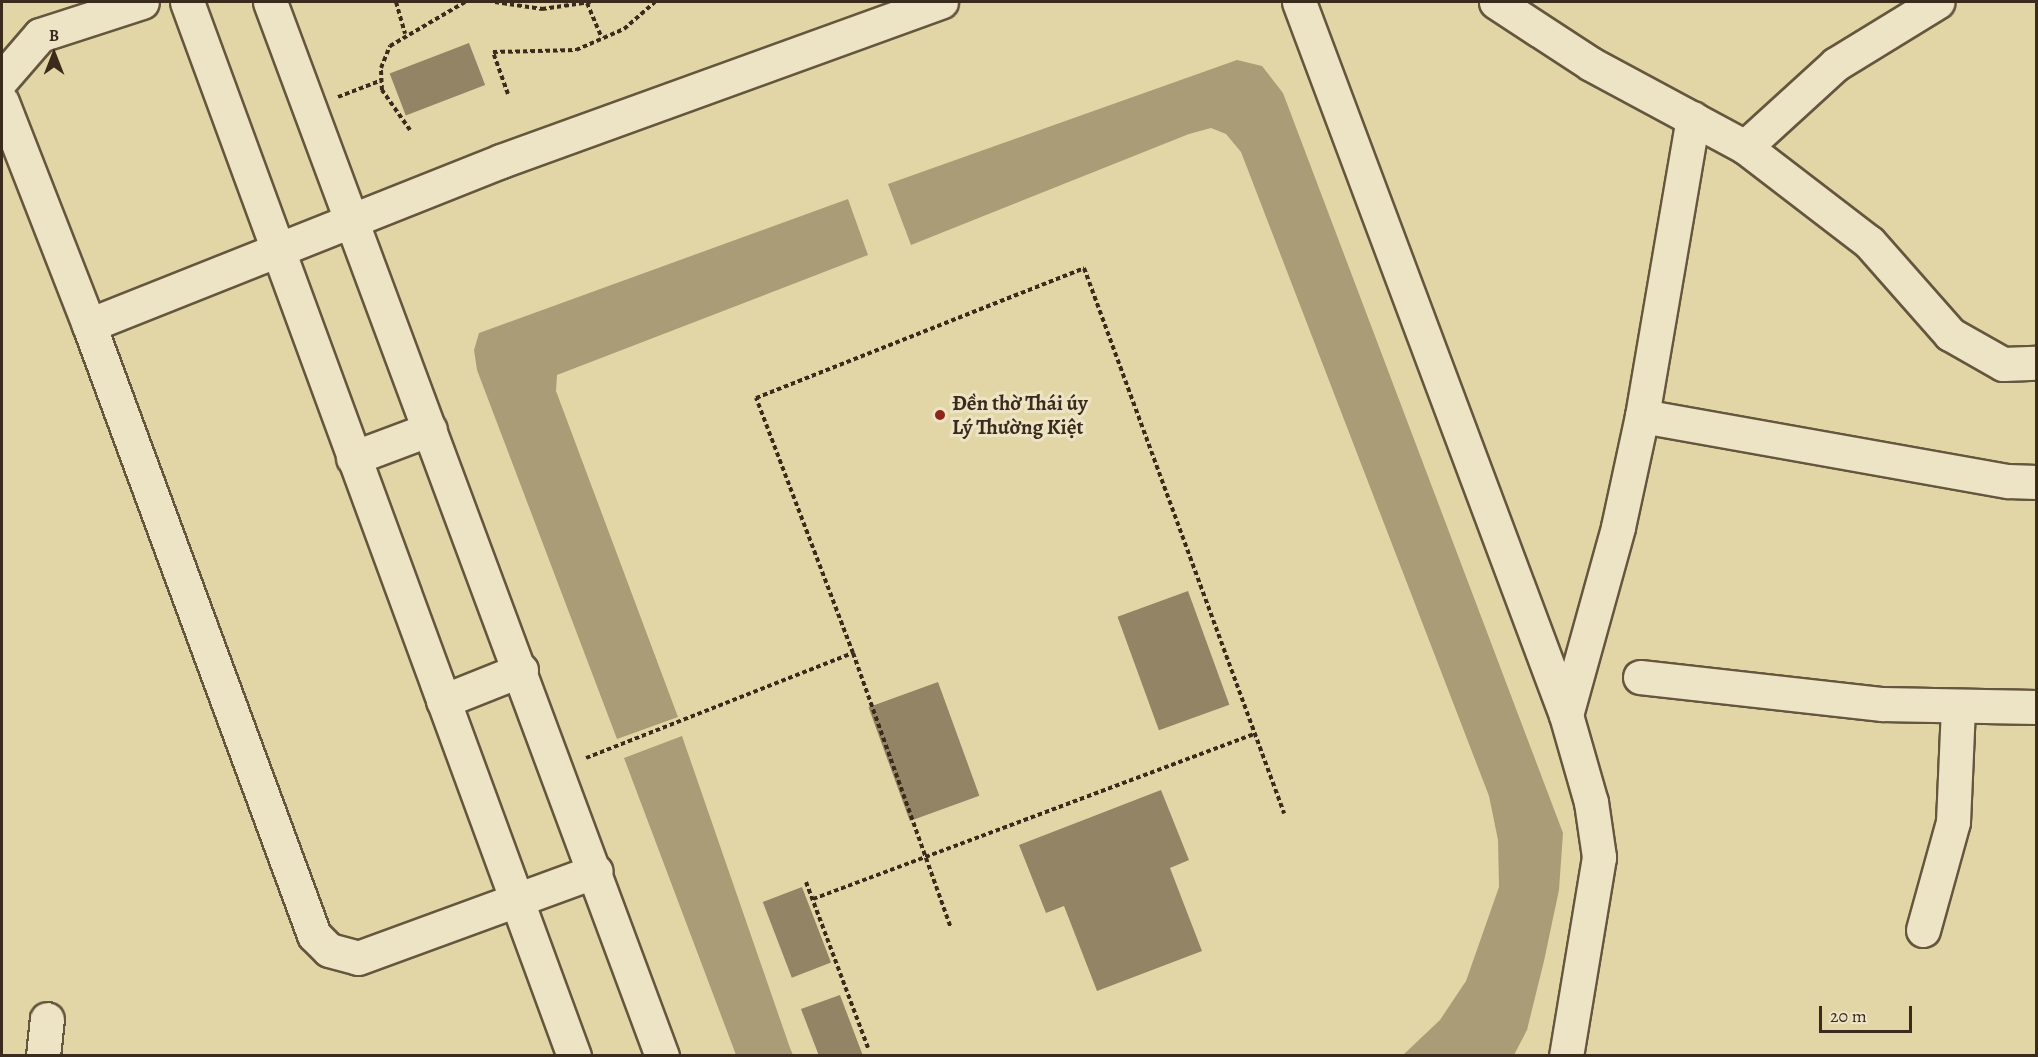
<!DOCTYPE html>
<meta charset="utf-8">
<style>
body{margin:0}
#map{position:relative;width:2038px;height:1057px;overflow:hidden;background:#e3d6a6;font-family:Alegreya,serif}
div>[style]{position:absolute}
.water>*{inset:0;background:#aa9c77}
.building>*{inset:0;background:#928464;transform-origin:0 0}
.path>*{height:4px;margin-top:-2px;transform-origin:0;background:repeating-linear-gradient(90deg,#3b2b1c 0 4.5px,transparent 0 7.5px)}
.roads{filter:drop-shadow(2px 0 #65563e) drop-shadow(-2px 0 #65563e) drop-shadow(0 2px #65563e) drop-shadow(0 -2px #65563e)}
.minor>*{height:33px;margin:-16.5px;padding:0 16.5px;transform-origin:16.5px;border-radius:16.5px;background:#ede4c5}
.dots>*{width:16px;height:16px;translate:-50% -50%;box-sizing:border-box;border:3px solid #ede4c5;border-radius:50%}
span{translate:-50% -50%;white-space:nowrap;text-align:center;line-height:1.15;-webkit-text-stroke:6px #ede4c5;paint-order:stroke}
.poi-label{font-size:21px;color:#3b2b1c;font-weight:700}
.left{translate:0 -50%;text-align:left}
.frame{position:absolute;inset:0;border:3px solid #3b2b1c;pointer-events:none}
.north{position:absolute;left:24px;top:24px;width:60px;height:60px;-webkit-text-stroke:4px #ede4c5;paint-order:stroke;rotate:0deg;font-size:16px;font-weight:700;line-height:24px;text-align:center;color:#3b2b1c}
.north::after{content:'';display:block;margin:auto;width:21px;height:27px;background:#3b2b1c;clip-path:polygon(50% 0,100% 100%,50% 72%,0 100%)}
.scale{position:absolute;left:1819px;top:1006px;width:93px;height:27px;box-sizing:border-box;border:3px solid #3b2b1c;border-top:0;padding-left:8px;font-size:18px;line-height:21px;white-space:nowrap;color:#3b2b1c;-webkit-text-stroke:4px #ede4c5;paint-order:stroke}
</style>
<div id="map">
<div class="water">
<i style="clip-path:polygon(1237px 60px,1262px 66px,1283px 93px,1563px 833px,1559px 890px,1544px 961px,1527px 1030px,1514px 1055px,1403px 1055px,1440px 1020px,1466px 981px,1499px 887px,1498px 840px,1489px 796px,1241px 152px,1226px 134px,1211px 128px,1189px 134px,911px 245px,888px 184px)"></i>
<i style="clip-path:polygon(848px 199px,868px 255px,557px 375px,556px 391px,678px 717px,617px 739px,477px 370px,474px 350px,479px 333px)"></i>
<i style="clip-path:polygon(682px 736px,790px 1048px,793px 1055px,736px 1055px,624px 758px)"></i>
</div>
<div class="building">
<i style="left:469px;top:43px;width:45px;height:85px;rotate:69deg"></i>
<i style="left:1188px;top:591px;width:121px;height:75px;rotate:70deg"></i>
<i style="left:938px;top:682px;width:121px;height:74px;rotate:70deg"></i>
<i style="clip-path:polygon(1161px 790px,1189px 860px,1170px 868px,1202px 951px,1097px 991px,1064px 906px,1046px 913px,1019px 845px)"></i>
<i style="left:802px;top:887px;width:81px;height:42px;rotate:69deg"></i>
<i style="clip-path:polygon(840px 995px,863px 1056px,819px 1056px,801px 1009px)"></i>
</div>
<div class="path">
<i style="left:396px;top:2px;width:33px;rotate:74deg"></i>
<i style="left:495px;top:2px;width:48px;rotate:8.5deg"></i>
<i style="left:542px;top:9px;width:49px;rotate:-8.1deg"></i>
<i style="left:587px;top:3px;width:38px;rotate:67deg"></i>
<i style="left:508px;top:94px;width:45px;rotate:-109.7deg"></i>
<i style="left:493px;top:52px;width:83px;rotate:-1.4deg"></i>
<i style="left:576px;top:50px;width:52px;rotate:-23.6deg"></i>
<i style="left:624px;top:29px;width:41px;rotate:-41.1deg"></i>
<i style="left:338px;top:97px;width:47px;rotate:-21.1deg"></i>
<i style="left:410px;top:130px;width:49px;rotate:-125deg"></i>
<i style="left:382px;top:90px;width:22px;rotate:-93deg"></i>
<i style="left:381px;top:68px;width:24px;rotate:-68deg"></i>
<i style="left:390px;top:46px;width:87px;rotate:-30.4deg"></i>
<i style="left:853px;top:653px;width:292px;rotate:70.4deg"></i>
<i style="left:586px;top:758px;width:287px;rotate:-21.5deg"></i>
<i style="left:853px;top:653px;width:273px;rotate:-110.8deg"></i>
<i style="left:756px;top:398px;width:353px;rotate:-21.6deg"></i>
<i style="left:1084px;top:268px;width:581px;rotate:69.85deg"></i>
<i style="left:806px;top:882px;width:177px;rotate:69.5deg"></i>
<i style="left:813px;top:899px;width:472px;rotate:-20.5deg"></i>
</div>
<div class="roads">
<div class="minor">
<i style="left:187px;top:2px;width:1123px;rotate:69.84deg"></i>
<i style="left:270px;top:2px;width:1125px;rotate:69.6deg"></i>
<i style="left:1299px;top:2px;width:761px;rotate:69.47deg"></i>
<i style="left:1566px;top:715px;width:91px;rotate:74deg"></i>
<i style="left:1591px;top:802px;width:56px;rotate:81.7deg"></i>
<i style="left:1599px;top:857px;width:202px;rotate:99.4deg"></i>
<i style="left:1496px;top:2px;width:113px;rotate:33.1deg"></i>
<i style="left:1591px;top:64px;width:175px;rotate:28.3deg"></i>
<i style="left:1745px;top:147px;width:156px;rotate:37.5deg"></i>
<i style="left:1869px;top:242px;width:123px;rotate:48.6deg"></i>
<i style="left:1950px;top:334px;width:61px;rotate:29.5deg"></i>
<i style="left:2003px;top:364px;width:33px;rotate:-2deg"></i>
<i style="left:2px;top:79px;width:58px;rotate:-49.2deg"></i>
<i style="left:40px;top:35px;width:107px;rotate:-17.9deg"></i>
<i style="left:2px;top:102px;width:239px;rotate:68.7deg"></i>
<i style="left:89px;top:325px;width:650px;rotate:69.75deg"></i>
<i style="left:314px;top:935px;width:21px;rotate:45deg"></i>
<i style="left:329px;top:950px;width:30px;rotate:15deg"></i>
<i style="left:358px;top:958px;width:253px;rotate:-20.1deg"></i>
<i style="left:1745px;top:147px;width:123px;rotate:-42.4deg"></i>
<i style="left:1836px;top:64px;width:119px;rotate:-31.5deg"></i>
<i style="left:89px;top:325px;width:443px;rotate:-21.7deg"></i>
<i style="left:501px;top:161px;width:468px;rotate:-19.9deg"></i>
<i style="left:1642px;top:416px;width:372px;rotate:10.1deg"></i>
<i style="left:2008px;top:481px;width:28px;rotate:2deg"></i>
<i style="left:353px;top:458px;width:82px;rotate:-20.6deg"></i>
<i style="left:1640px;top:677px;width:244px;rotate:6.4deg"></i>
<i style="left:1882px;top:704px;width:154px;rotate:1.1deg"></i>
<i style="left:443px;top:701px;width:84px;rotate:-21.7deg"></i>
<i style="left:1566px;top:715px;width:195px;rotate:-74.5deg"></i>
<i style="left:1618px;top:527px;width:114px;rotate:-77.8deg"></i>
<i style="left:1642px;top:416px;width:302px;rotate:-80.3deg"></i>
<i style="left:1923px;top:930px;width:112px;rotate:-74.5deg"></i>
<i style="left:1953px;top:822px;width:115px;rotate:-87.5deg"></i>
<i style="left:43px;top:1056px;width:37px;rotate:-84deg"></i>
</div>
</div>
<div class="dots">
<i style="left:940px;top:415px;background:#8f2418"></i>
</div>
<div class="poi-label">
<span class="left" style="left:952px;top:415px">Đền thờ Thái úy<br>Lý Thường Kiệt</span>
</div>
<div class="frame"></div>
<div class="north">B</div>
<div class="scale">20 m</div>
</div>
